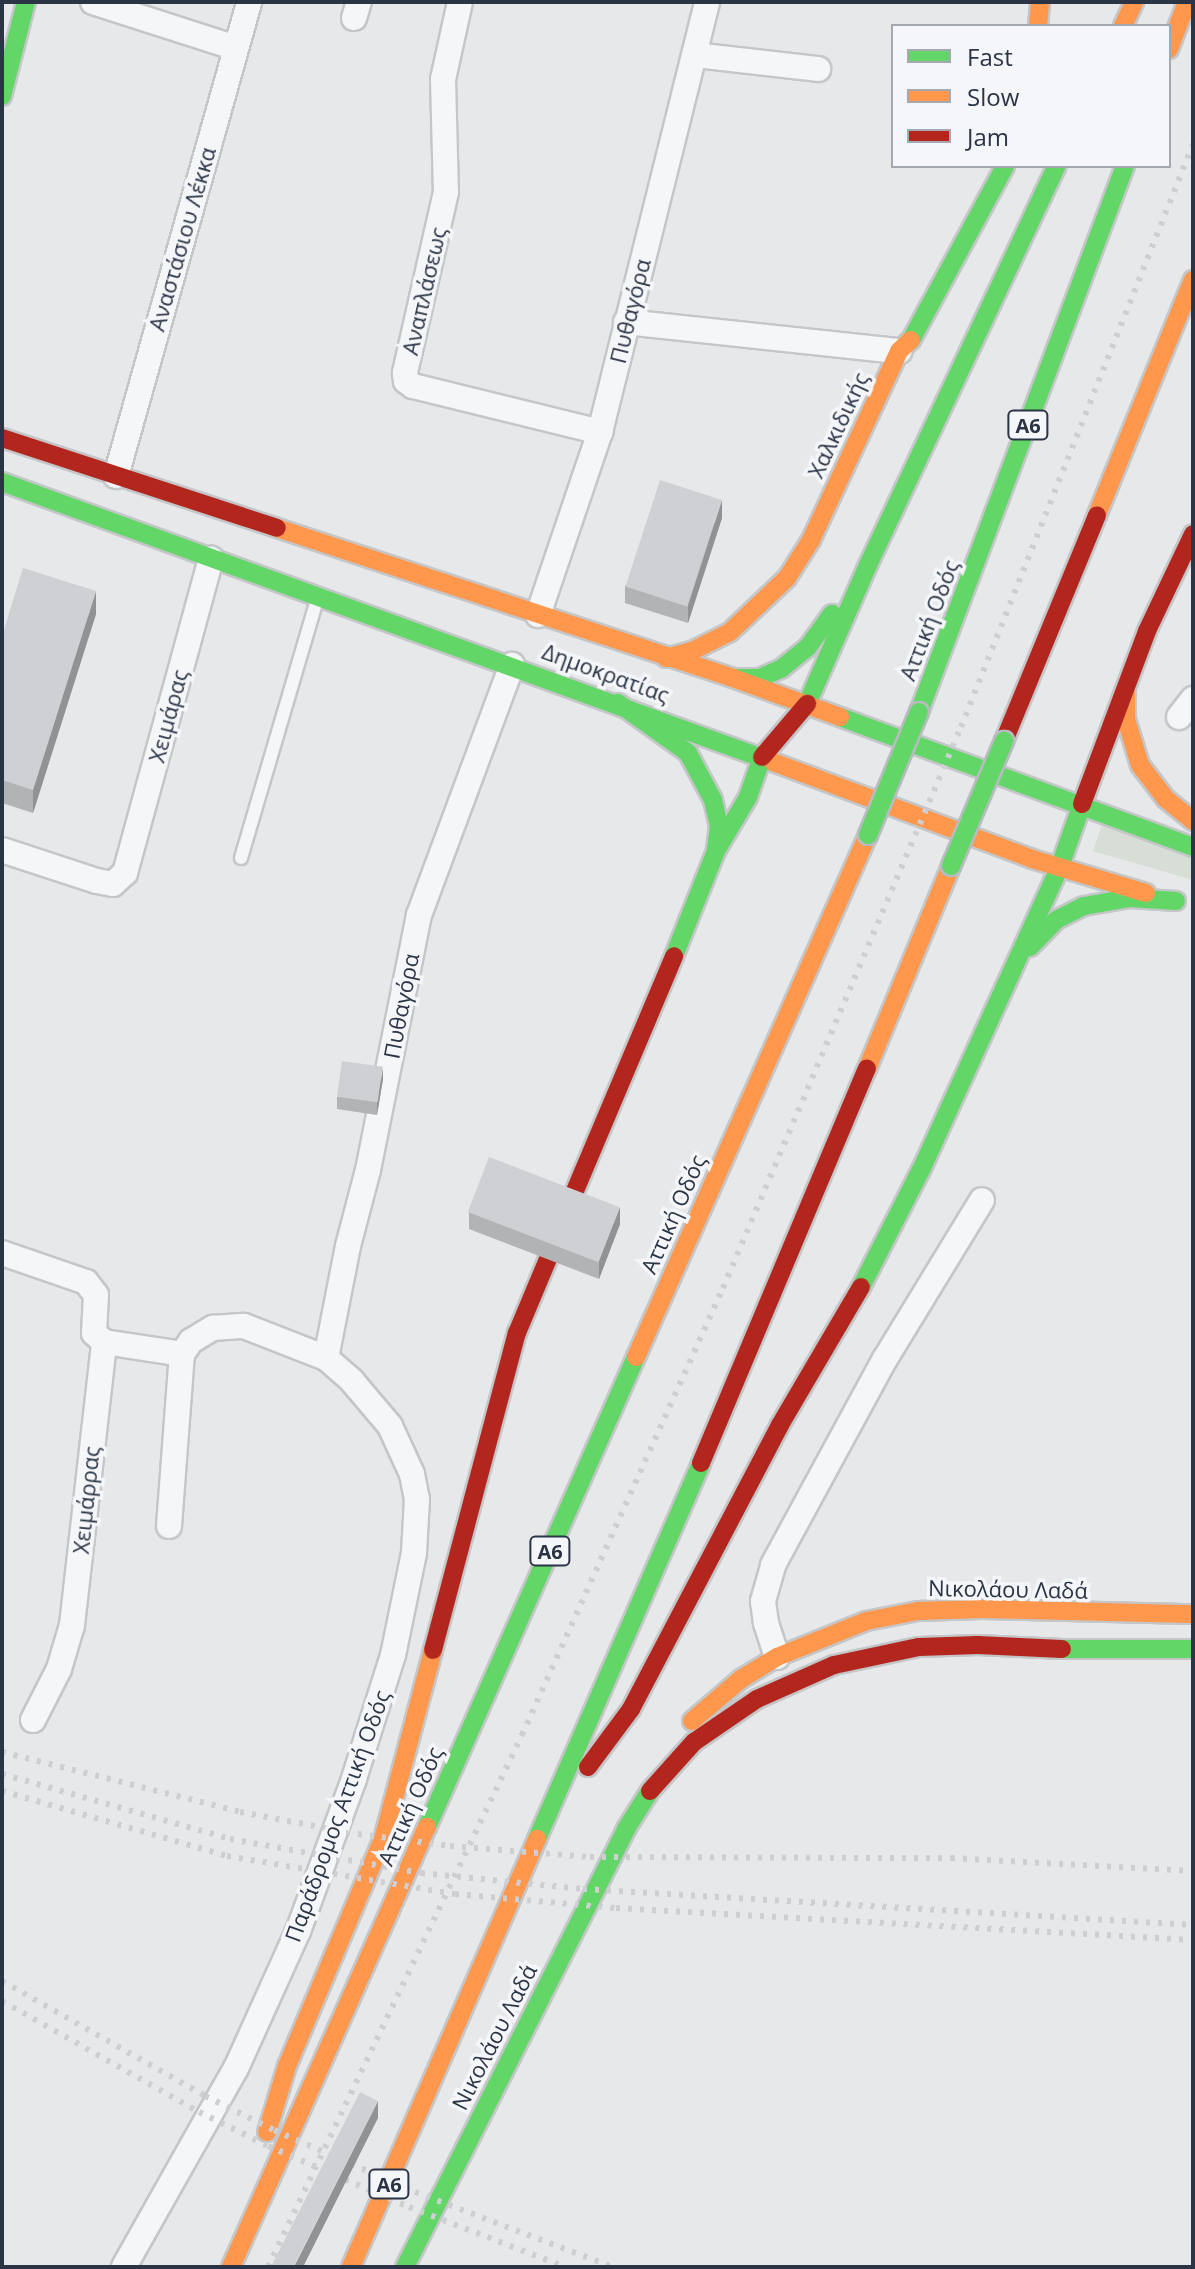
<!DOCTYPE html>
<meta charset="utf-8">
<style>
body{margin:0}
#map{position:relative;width:1195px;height:2269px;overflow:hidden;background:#e6e8ea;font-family:"Open Sans",sans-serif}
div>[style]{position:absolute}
.green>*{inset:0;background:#d6ded6}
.roads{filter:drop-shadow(2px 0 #c4c6c8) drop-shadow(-2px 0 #c4c6c8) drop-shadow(0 2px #c4c6c8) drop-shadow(0 -2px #c4c6c8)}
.lane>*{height:12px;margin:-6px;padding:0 6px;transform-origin:6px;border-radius:6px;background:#f5f6f7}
.street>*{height:24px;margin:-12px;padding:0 12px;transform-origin:12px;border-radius:12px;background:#f5f6f7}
.fast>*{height:18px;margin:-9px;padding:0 9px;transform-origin:9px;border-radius:9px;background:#63d668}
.slow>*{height:18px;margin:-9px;padding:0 9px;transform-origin:9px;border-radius:9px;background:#ff974d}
.jam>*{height:18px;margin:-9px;padding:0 9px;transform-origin:9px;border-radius:9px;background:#b3261e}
.rail>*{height:6px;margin-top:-3px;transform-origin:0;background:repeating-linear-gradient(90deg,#cecfd2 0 4px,transparent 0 12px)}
.bridges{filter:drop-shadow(2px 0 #b8bbbf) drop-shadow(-2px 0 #b8bbbf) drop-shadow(0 2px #b8bbbf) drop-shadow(0 -2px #b8bbbf)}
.fast-bridge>*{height:18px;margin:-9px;padding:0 9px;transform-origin:9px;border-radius:9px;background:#63d668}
.wall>*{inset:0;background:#b1b3b5}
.shaded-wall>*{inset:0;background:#909294}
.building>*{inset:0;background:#ced0d3;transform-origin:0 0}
span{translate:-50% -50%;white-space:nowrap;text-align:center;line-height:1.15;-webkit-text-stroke:7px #f4f6f9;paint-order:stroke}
.shield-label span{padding:2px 6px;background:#f4f6f9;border:2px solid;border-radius:6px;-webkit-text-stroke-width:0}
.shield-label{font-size:20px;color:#2b3445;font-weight:700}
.street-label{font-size:22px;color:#2b3445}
.frame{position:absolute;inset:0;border:4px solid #2b3445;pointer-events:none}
.legend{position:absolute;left:891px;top:24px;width:280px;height:144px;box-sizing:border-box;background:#f4f6f9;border:2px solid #a4a8b1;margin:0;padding:10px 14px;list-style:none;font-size:24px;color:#2b3445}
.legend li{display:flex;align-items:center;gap:16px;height:40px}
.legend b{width:40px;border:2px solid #a4a8b1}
</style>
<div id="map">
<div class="green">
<i style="clip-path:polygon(1102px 825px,1193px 858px,1193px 880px,1093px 851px)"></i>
</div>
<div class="roads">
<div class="lane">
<i style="left:241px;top:858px;width:272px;rotate:-73.6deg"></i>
</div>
<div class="street">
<i style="left:93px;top:2px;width:150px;rotate:17.8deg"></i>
<i style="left:460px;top:2px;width:79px;rotate:102.4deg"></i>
<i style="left:443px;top:79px;width:113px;rotate:88.5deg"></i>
<i style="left:446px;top:192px;width:186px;rotate:102.8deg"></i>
<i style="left:405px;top:373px;width:8px;rotate:83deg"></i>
<i style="left:406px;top:381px;width:9px;rotate:36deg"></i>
<i style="left:413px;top:386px;width:193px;rotate:13.8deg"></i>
<i style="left:354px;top:18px;width:17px;rotate:-73deg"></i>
<i style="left:695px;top:55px;width:124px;rotate:6.5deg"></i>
<i style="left:626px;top:322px;width:275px;rotate:6.1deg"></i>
<i style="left:116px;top:476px;width:492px;rotate:-74.3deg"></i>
<i style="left:538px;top:615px;width:193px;rotate:-71.3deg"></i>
<i style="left:600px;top:432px;width:443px;rotate:-76deg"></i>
<i style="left:1179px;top:717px;width:23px;rotate:-52deg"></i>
<i style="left:2px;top:850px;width:100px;rotate:18.1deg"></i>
<i style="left:97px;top:881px;width:16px;rotate:11deg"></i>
<i style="left:113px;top:884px;width:16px;rotate:-43deg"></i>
<i style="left:125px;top:873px;width:326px;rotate:-74.7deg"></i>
<i style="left:2px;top:1253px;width:89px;rotate:19deg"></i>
<i style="left:86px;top:1282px;width:16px;rotate:52deg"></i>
<i style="left:96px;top:1295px;width:38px;rotate:93deg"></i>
<i style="left:94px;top:1333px;width:13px;rotate:42deg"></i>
<i style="left:104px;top:1342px;width:79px;rotate:8.7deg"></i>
<i style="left:182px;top:1354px;width:16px;rotate:-55deg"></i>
<i style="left:191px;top:1341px;width:26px;rotate:-31deg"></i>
<i style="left:213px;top:1328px;width:31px;rotate:-4deg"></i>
<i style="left:244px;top:1326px;width:88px;rotate:21.3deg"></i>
<i style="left:326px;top:1358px;width:35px;rotate:41deg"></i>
<i style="left:352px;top:1381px;width:59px;rotate:49.8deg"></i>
<i style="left:390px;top:1426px;width:53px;rotate:65.4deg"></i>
<i style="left:412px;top:1474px;width:25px;rotate:79deg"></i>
<i style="left:417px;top:1499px;width:54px;rotate:93.2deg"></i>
<i style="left:414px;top:1553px;width:104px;rotate:101.6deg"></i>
<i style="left:393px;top:1655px;width:130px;rotate:107.5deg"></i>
<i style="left:354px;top:1779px;width:162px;rotate:110.2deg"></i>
<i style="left:298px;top:1931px;width:150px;rotate:114.3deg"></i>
<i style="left:236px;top:2068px;width:228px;rotate:119.4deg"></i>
<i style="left:326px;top:1358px;width:114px;rotate:-78.9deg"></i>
<i style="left:348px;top:1246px;width:79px;rotate:-75.3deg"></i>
<i style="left:368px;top:1170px;width:260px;rotate:-78.7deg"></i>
<i style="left:419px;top:915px;width:267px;rotate:-69.6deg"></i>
<i style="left:169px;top:1526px;width:172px;rotate:-85.7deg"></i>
<i style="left:777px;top:1657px;width:36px;rotate:-108deg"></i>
<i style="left:766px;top:1623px;width:22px;rotate:-98deg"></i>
<i style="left:763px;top:1601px;width:37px;rotate:-74deg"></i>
<i style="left:773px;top:1565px;width:234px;rotate:-61.5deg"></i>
<i style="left:885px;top:1359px;width:186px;rotate:-58.6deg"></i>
<i style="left:33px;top:1720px;width:57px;rotate:-63deg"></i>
<i style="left:59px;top:1669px;width:46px;rotate:-73.5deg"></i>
<i style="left:72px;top:1625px;width:285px;rotate:-83.5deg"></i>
</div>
<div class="fast">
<i style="left:2px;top:96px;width:97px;rotate:-75.7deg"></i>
<i style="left:911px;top:340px;width:198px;rotate:-61.6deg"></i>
<i style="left:2px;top:482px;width:820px;rotate:19.96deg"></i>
<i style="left:733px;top:678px;width:27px"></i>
<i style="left:760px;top:678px;width:24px;rotate:-24deg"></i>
<i style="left:782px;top:668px;width:33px;rotate:-39deg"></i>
<i style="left:808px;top:647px;width:41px;rotate:-54deg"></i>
<i style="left:618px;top:703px;width:86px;rotate:35.5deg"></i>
<i style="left:688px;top:753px;width:53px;rotate:62deg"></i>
<i style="left:713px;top:800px;width:26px;rotate:77deg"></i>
<i style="left:719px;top:825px;width:26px;rotate:97deg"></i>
<i style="left:807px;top:704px;width:152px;rotate:-66.3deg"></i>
<i style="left:868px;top:565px;width:441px;rotate:-64.7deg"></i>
<i style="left:919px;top:712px;width:584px;rotate:-69.33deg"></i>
<i style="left:840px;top:717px;width:376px;rotate:20.2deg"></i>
<i style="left:1059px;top:869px;width:69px;rotate:-70.5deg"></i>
<i style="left:1030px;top:947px;width:37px;rotate:-46deg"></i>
<i style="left:1056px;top:920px;width:31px;rotate:-27deg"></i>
<i style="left:1084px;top:906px;width:47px;rotate:-9.9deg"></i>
<i style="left:1130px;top:898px;width:46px;rotate:3.7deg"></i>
<i style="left:674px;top:956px;width:113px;rotate:-68.2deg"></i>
<i style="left:716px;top:851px;width:63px;rotate:-59.3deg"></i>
<i style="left:748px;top:797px;width:42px;rotate:-70.7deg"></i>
<i style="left:861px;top:1287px;width:131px;rotate:-62.9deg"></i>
<i style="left:921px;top:1170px;width:331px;rotate:-65.4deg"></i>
<i style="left:1062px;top:1649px;width:131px"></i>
<i style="left:427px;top:1827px;width:514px;rotate:-66.03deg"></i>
<i style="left:537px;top:1839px;width:410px;rotate:-66.4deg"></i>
<i style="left:405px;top:2267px;width:491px;rotate:-63.2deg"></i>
<i style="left:626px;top:1829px;width:45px;rotate:-57.7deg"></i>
</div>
<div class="slow">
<i style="left:1038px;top:26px;width:24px;rotate:-85deg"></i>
<i style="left:1123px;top:26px;width:26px;rotate:-65deg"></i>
<i style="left:1169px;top:49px;width:50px;rotate:-69deg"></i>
<i style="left:1097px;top:515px;width:254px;rotate:-67.8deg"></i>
<i style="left:277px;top:528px;width:480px;rotate:18.2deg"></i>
<i style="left:733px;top:678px;width:114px;rotate:20deg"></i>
<i style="left:666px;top:658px;width:27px;rotate:-15deg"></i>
<i style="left:692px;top:651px;width:42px;rotate:-26.6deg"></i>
<i style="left:730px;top:632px;width:79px;rotate:-43.5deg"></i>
<i style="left:787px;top:578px;width:45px;rotate:-57.7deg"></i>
<i style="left:811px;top:540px;width:208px;rotate:-65deg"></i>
<i style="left:899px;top:351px;width:16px;rotate:-43deg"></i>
<i style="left:1126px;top:694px;width:25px;rotate:90deg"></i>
<i style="left:1126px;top:719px;width:48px;rotate:73.1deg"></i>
<i style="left:1140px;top:765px;width:43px;rotate:52.6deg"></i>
<i style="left:1166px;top:799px;width:35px;rotate:39deg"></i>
<i style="left:773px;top:762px;width:277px;rotate:20.5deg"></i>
<i style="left:1032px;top:859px;width:119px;rotate:16.6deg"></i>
<i style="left:867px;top:1069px;width:220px;rotate:-67.5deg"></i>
<i style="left:636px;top:1357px;width:571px;rotate:-66.04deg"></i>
<i style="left:692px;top:1721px;width:65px;rotate:-40.6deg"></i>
<i style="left:741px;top:1679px;width:42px;rotate:-31.4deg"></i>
<i style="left:777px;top:1657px;width:96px;rotate:-22deg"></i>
<i style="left:866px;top:1621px;width:53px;rotate:-10.9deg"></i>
<i style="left:918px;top:1611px;width:64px;rotate:-1.8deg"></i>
<i style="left:982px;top:1609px;width:211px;rotate:1.4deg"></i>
<i style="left:267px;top:2132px;width:69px;rotate:-73.1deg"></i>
<i style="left:287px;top:2066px;width:250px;rotate:-67.1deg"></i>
<i style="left:384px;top:1836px;width:192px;rotate:-75.2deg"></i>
<i style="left:231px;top:2267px;width:482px;rotate:-66deg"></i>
<i style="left:351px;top:2267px;width:467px;rotate:-66.5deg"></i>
</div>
<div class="jam">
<i style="left:2px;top:438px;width:289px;rotate:18.1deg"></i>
<i style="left:1004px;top:741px;width:244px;rotate:-67.6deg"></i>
<i style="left:762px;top:757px;width:70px;rotate:-49.7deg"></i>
<i style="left:1082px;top:804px;width:185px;rotate:-69.4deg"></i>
<i style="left:1147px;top:631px;width:107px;rotate:-64.6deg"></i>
<i style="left:569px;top:1205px;width:270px;rotate:-67.1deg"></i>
<i style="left:701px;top:1463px;width:428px;rotate:-67.2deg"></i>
<i style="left:433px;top:1650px;width:328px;rotate:-75.2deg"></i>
<i style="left:517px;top:1333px;width:80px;rotate:-67.3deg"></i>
<i style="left:588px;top:1767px;width:72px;rotate:-53.4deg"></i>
<i style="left:631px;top:1709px;width:321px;rotate:-62.3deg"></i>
<i style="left:780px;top:1425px;width:160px;rotate:-59.6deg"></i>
<i style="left:650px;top:1791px;width:66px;rotate:-48.1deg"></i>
<i style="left:694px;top:1742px;width:76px;rotate:-34.3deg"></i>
<i style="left:757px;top:1699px;width:84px;rotate:-23.8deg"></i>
<i style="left:834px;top:1665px;width:87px;rotate:-12deg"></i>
<i style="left:919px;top:1647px;width:59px;rotate:-1.9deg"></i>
<i style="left:978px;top:1645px;width:84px;rotate:2.7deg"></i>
</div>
</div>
<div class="rail">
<i style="left:2px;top:1752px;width:245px;rotate:14.1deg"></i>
<i style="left:240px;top:1812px;width:120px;rotate:10.6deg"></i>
<i style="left:358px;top:1834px;width:93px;rotate:7.4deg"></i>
<i style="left:450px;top:1846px;width:140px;rotate:4.5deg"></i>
<i style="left:590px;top:1857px;width:361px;rotate:0.2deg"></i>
<i style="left:951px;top:1858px;width:242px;rotate:3.1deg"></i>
<i style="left:2px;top:1774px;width:237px;rotate:15.9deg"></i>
<i style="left:230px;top:1839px;width:194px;rotate:10.1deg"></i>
<i style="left:421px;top:1873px;width:163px;rotate:5.6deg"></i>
<i style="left:583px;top:1889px;width:611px;rotate:3.38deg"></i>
<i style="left:2px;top:1791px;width:234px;rotate:16.1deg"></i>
<i style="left:227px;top:1856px;width:231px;rotate:9.5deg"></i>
<i style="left:455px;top:1894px;width:162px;rotate:5deg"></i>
<i style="left:616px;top:1908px;width:578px;rotate:3.17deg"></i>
<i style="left:2px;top:1981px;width:233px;rotate:29.5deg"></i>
<i style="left:205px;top:2096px;width:77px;rotate:26.2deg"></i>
<i style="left:274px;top:2130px;width:154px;rotate:23.7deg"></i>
<i style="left:415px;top:2192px;width:211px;rotate:20.8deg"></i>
<i style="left:2px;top:2001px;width:226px;rotate:29.4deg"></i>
<i style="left:199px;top:2112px;width:77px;rotate:26.2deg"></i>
<i style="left:268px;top:2146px;width:154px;rotate:23.4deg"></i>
<i style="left:409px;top:2207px;width:167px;rotate:21deg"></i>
<i style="left:268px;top:2267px;width:590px;rotate:-64.48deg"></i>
<i style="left:522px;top:1735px;width:490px;rotate:-65.8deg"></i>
<i style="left:723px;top:1288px;width:609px;rotate:-67.01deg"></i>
<i style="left:961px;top:727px;width:627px;rotate:-68.3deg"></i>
</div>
<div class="bridges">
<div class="fast-bridge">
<i style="left:868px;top:835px;width:133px;rotate:-67.5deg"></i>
<i style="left:951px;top:866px;width:136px;rotate:-67deg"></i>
</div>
</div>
<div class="wall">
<i style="clip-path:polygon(722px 518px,688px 623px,625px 603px,625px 586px)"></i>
<i style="clip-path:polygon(96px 614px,33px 813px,2px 803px,2px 636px)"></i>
<i style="clip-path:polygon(383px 1079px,377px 1115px,337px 1109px,337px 1097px)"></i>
<i style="clip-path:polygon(469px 1212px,620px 1224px,599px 1279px,469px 1229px)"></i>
</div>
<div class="shaded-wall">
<i style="clip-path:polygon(722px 500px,722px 518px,688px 623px,688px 606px)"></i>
<i style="clip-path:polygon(96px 591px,96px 614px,33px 813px,33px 790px)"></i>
<i style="clip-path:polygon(383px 1067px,383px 1079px,377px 1115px,377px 1103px)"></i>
<i style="clip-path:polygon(620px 1207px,620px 1224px,599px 1279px,599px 1261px)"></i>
<i style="clip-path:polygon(378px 2101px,378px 2118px,303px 2267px,294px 2267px)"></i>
</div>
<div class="building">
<i style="left:660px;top:480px;width:65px;height:112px;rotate:18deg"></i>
<i style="clip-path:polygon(23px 568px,96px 591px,33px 790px,2px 780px,2px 636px)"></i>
<i style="left:342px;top:1061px;width:41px;height:36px;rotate:8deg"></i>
<i style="left:489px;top:1157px;width:140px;height:59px;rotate:21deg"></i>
<i style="left:360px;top:2092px;width:20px;height:195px;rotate:27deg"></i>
</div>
<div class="shield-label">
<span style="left:1028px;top:425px">Α6</span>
<span style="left:550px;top:1551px">Α6</span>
<span style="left:389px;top:2184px">Α6</span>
</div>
<div class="street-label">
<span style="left:182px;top:239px;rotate:-74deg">Αναστάσιου Λέκκα</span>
<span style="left:424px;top:291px;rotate:-77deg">Αναπλάσεως</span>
<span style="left:630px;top:311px;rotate:-76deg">Πυθαγόρα</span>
<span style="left:838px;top:425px;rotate:-65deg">Χαλκιδικής</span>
<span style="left:929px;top:620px;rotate:-69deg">Αττική Οδός</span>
<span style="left:606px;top:673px;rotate:20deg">Δημοκρατίας</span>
<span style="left:168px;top:716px;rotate:-75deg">Χειμάρας</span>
<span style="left:401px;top:1006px;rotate:-79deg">Πυθαγόρα</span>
<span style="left:673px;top:1214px;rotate:-66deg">Αττική Οδός</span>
<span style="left:86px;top:1500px;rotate:-84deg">Χειμάρρας</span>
<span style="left:1008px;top:1589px;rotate:1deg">Νικολάου Λαδά</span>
<span style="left:410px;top:1806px;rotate:-66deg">Αττική Οδός</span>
<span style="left:337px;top:1816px;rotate:-70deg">Παράδρομος Αττική Οδός</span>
<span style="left:494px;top:2037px;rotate:-63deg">Νικολάου Λαδά</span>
</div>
<div class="frame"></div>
<ul class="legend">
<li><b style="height:10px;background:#63d668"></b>Fast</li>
<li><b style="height:10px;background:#ff974d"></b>Slow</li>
<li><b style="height:10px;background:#b3261e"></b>Jam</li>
</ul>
</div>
